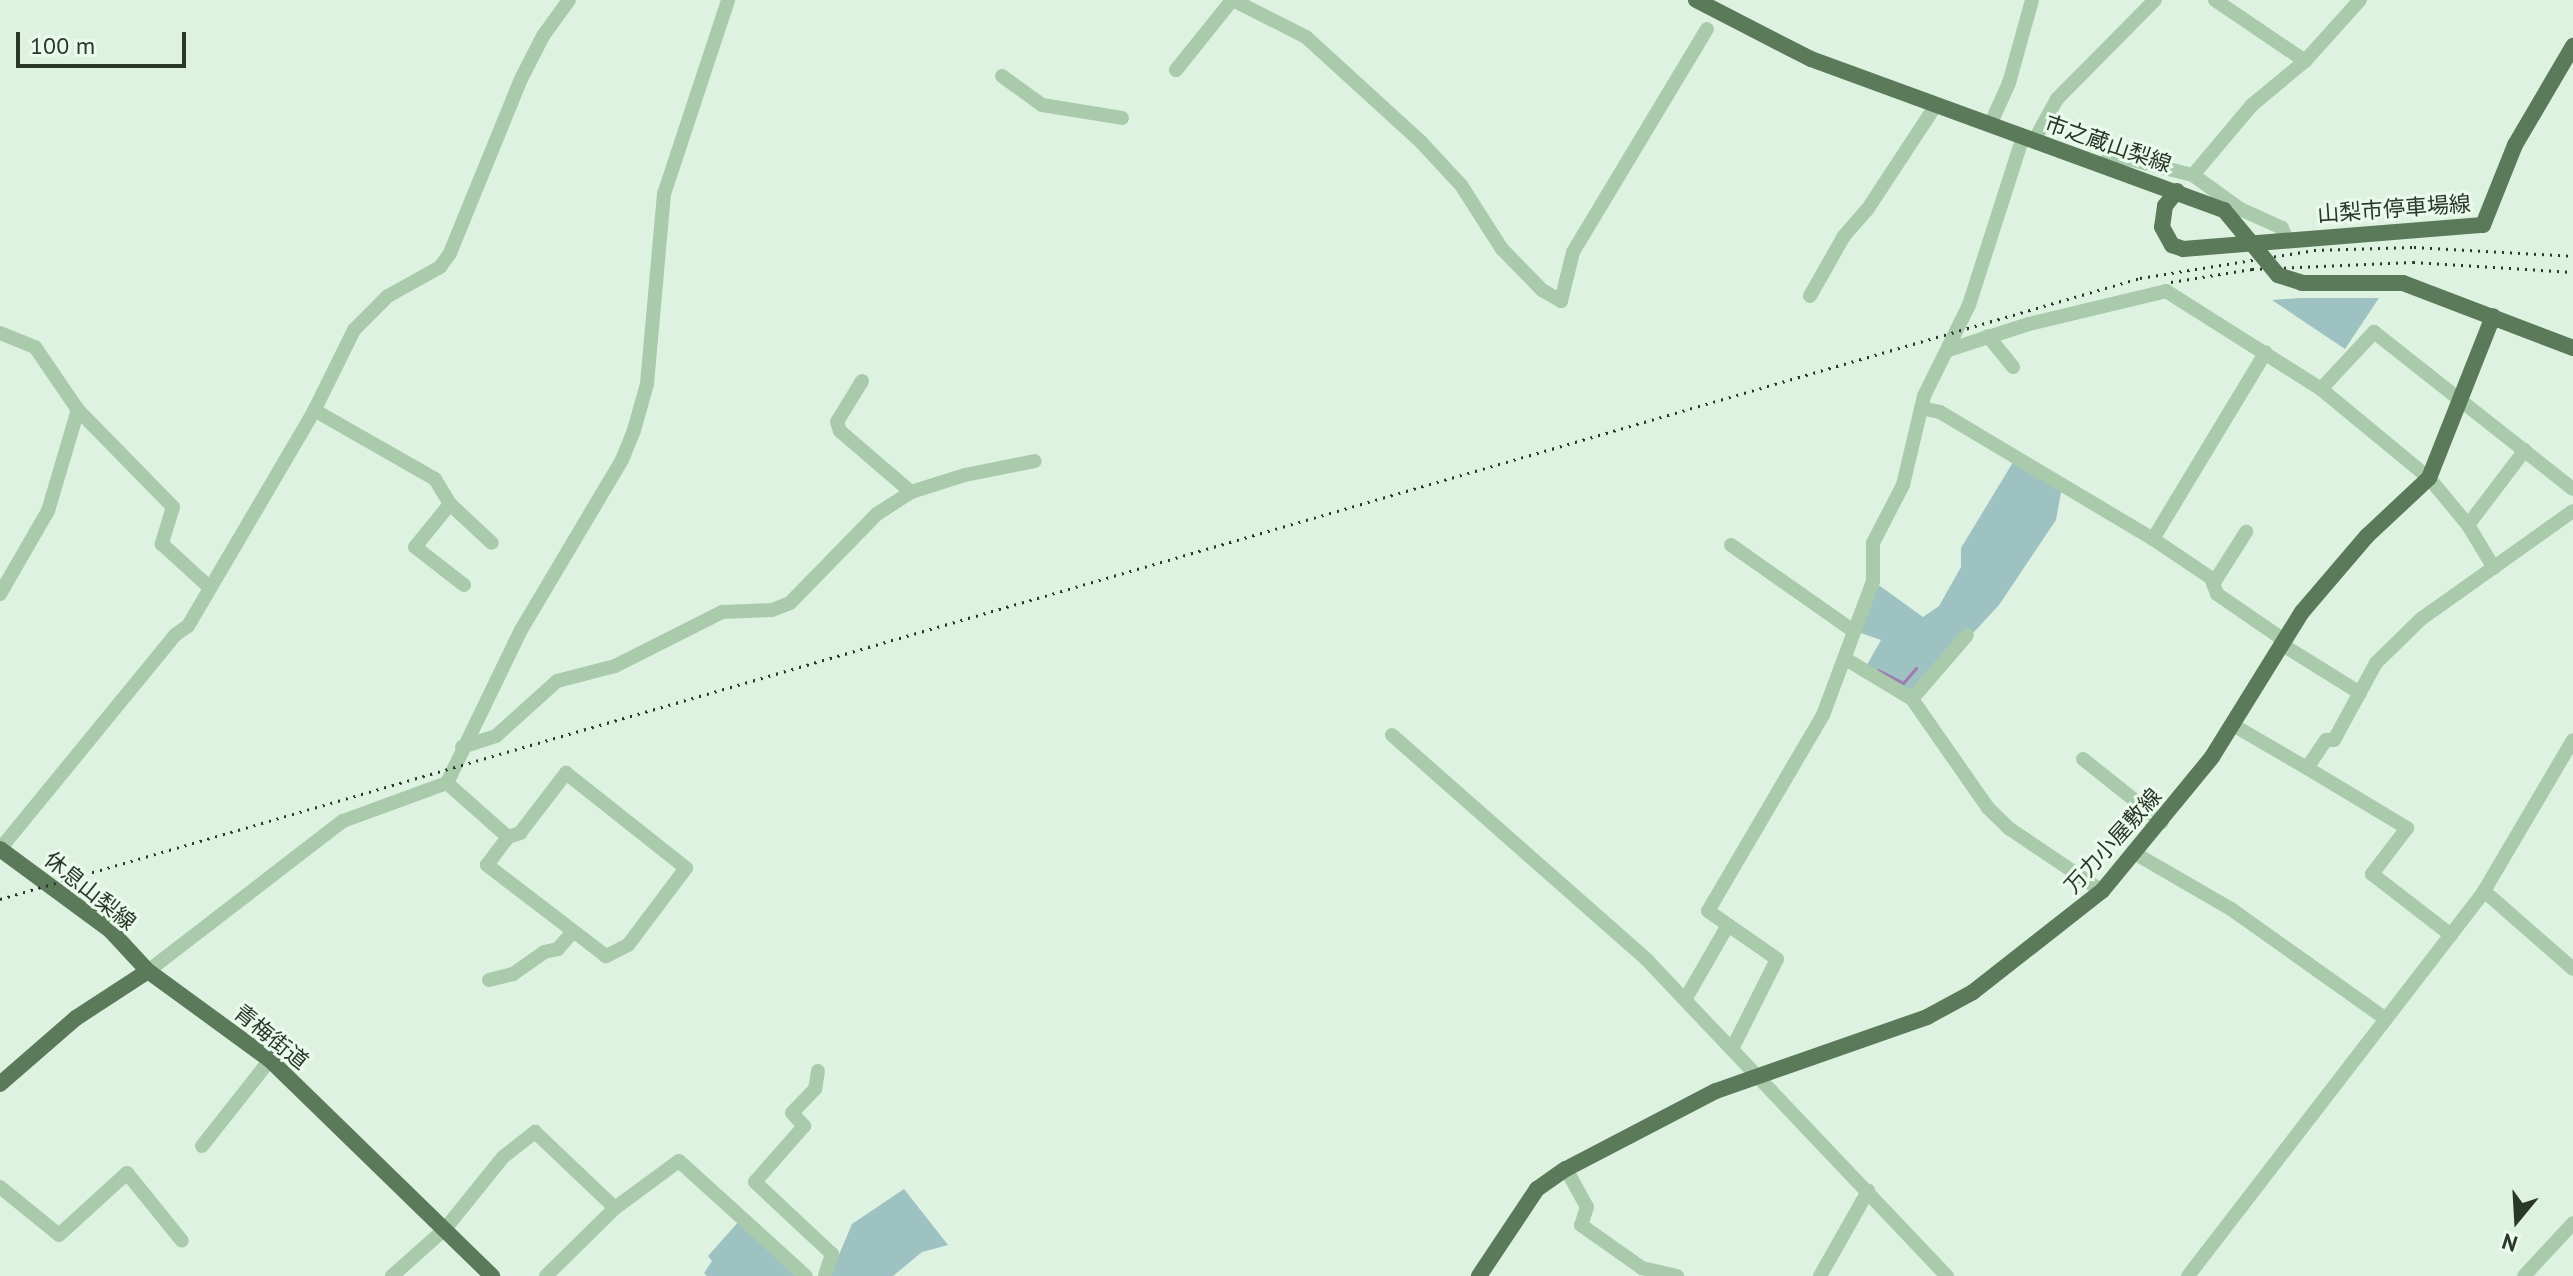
<!DOCTYPE html>
<meta charset="utf-8">
<style>
body{margin:0}
#map{position:relative;width:2573px;height:1276px;overflow:hidden;background:#def2e1;font-family:"PT Sans","Noto Sans JP",sans-serif}
div>[style]{position:absolute}
.green>*{inset:0;background:#9dc2c1}
.stream>*{height:3px;margin:-1.5px;padding:0 1.5px;transform-origin:1.5px;border-radius:1.5px;background:#9f7cb0}
.minor>*{height:14px;margin:-7px;padding:0 7px;transform-origin:7px;border-radius:7px;background:#a9cbac}
.major>*{height:16px;margin:-8px;padding:0 8px;transform-origin:8px;border-radius:8px;background:#5b7a5a}
.rail>*{height:3px;margin-top:-1.5px;transform-origin:0;background:repeating-linear-gradient(90deg,#2a3829 0 2px,transparent 0 8px)}
.major-bridge>*{height:16px;margin:-8px;padding:0 8px;transform-origin:8px;border-radius:8px;background:#5b7a5a}
span{translate:-50% -50%;white-space:nowrap;text-align:center;line-height:1.15;-webkit-text-stroke:6px #eafaed;paint-order:stroke}
.street-label{font-size:22px;color:#2a3829}
.north{position:absolute;left:2477px;top:1180px;width:80px;height:80px;-webkit-text-stroke:6px #eafaed;paint-order:stroke;rotate:198deg;font-size:22px;font-weight:700;line-height:32px;text-align:center;color:#2a3829}
.north::after{content:'';display:block;margin:auto;width:28px;height:36px;background:#2a3829;clip-path:polygon(50% 0,100% 100%,50% 72%,0 100%)}
.scale{position:absolute;left:16px;top:32px;width:170px;height:36px;box-sizing:border-box;border:4px solid #2a3829;border-top:0;padding-left:10px;font-size:24px;line-height:28px;white-space:nowrap;color:#2a3829;-webkit-text-stroke:6px #eafaed;paint-order:stroke}
</style>
<div id="map">
<div class="green">
<i style="clip-path:polygon(2300px 298px,2379px 298px,2345px 349px,2272px 300px)"></i>
<i style="clip-path:polygon(2015px 459px,2062px 487px,2056px 520px,1999px 605px,1912px 699px,1864px 670px,1881px 640px,1852px 630px,1873px 581px,1923px 617px,1939px 606px,1961px 567px,1961px 548px)"></i>
<i style="clip-path:polygon(904px 1189px,948px 1245px,922px 1252px,893px 1276px,830px 1276px,852px 1224px)"></i>
<i style="clip-path:polygon(740px 1220px,810px 1276px,707px 1276px,704px 1273px,712px 1261px,708px 1256px)"></i>
</div>
<div class="stream">
<i style="left:1878px;top:670px;width:28px;rotate:27deg"></i>
<i style="left:1903px;top:683px;width:20px;rotate:-49deg"></i>
</div>
<div class="minor">
<i style="left:1233px;top:0;width:82px;rotate:26.9deg"></i>
<i style="left:1306px;top:37px;width:156px;rotate:42.4deg"></i>
<i style="left:1421px;top:142px;width:59px;rotate:47.1deg"></i>
<i style="left:1461px;top:185px;width:76px;rotate:57.4deg"></i>
<i style="left:1502px;top:249px;width:57px;rotate:45.7deg"></i>
<i style="left:1542px;top:290px;width:22px;rotate:30deg"></i>
<i style="left:1561px;top:301px;width:50px;rotate:-76.2deg"></i>
<i style="left:1573px;top:252px;width:260px;rotate:-59deg"></i>
<i style="left:2215px;top:0;width:109px;rotate:34.1deg"></i>
<i style="left:1176px;top:70px;width:90px;rotate:-51.3deg"></i>
<i style="left:1002px;top:76px;width:49px;rotate:35.9deg"></i>
<i style="left:1042px;top:105px;width:81px;rotate:9.2deg"></i>
<i style="left:1990px;top:125px;width:46px;rotate:-65.7deg"></i>
<i style="left:2009px;top:83px;width:86px;rotate:-74.5deg"></i>
<i style="left:2034px;top:141px;width:48px;rotate:-61.3deg"></i>
<i style="left:2057px;top:99px;width:139px;rotate:-45.3deg"></i>
<i style="left:2102px;top:165px;width:14px;rotate:-45deg"></i>
<i style="left:2112px;top:155px;width:83px;rotate:13.9deg"></i>
<i style="left:2193px;top:175px;width:58px;rotate:35.9deg"></i>
<i style="left:2240px;top:209px;width:46px;rotate:24.3deg"></i>
<i style="left:2282px;top:228px;width:11px;rotate:68deg"></i>
<i style="left:2193px;top:175px;width:92px;rotate:-49.9deg"></i>
<i style="left:2252px;top:105px;width:69px;rotate:-39.7deg"></i>
<i style="left:2305px;top:61px;width:82px;rotate:-48deg"></i>
<i style="left:1810px;top:296px;width:69px;rotate:-60.5deg"></i>
<i style="left:1844px;top:236px;width:35px;rotate:-49deg"></i>
<i style="left:1867px;top:210px;width:126px;rotate:-56.7deg"></i>
<i style="left:0;top:333px;width:38px;rotate:22deg"></i>
<i style="left:35px;top:347px;width:76px;rotate:55.7deg"></i>
<i style="left:78px;top:410px;width:136px;rotate:45.6deg"></i>
<i style="left:173px;top:507px;width:39px;rotate:107deg"></i>
<i style="left:162px;top:544px;width:62px;rotate:42.4deg"></i>
<i style="left:1988px;top:336px;width:40px;rotate:51deg"></i>
<i style="left:1948px;top:350px;width:85px;rotate:-17.8deg"></i>
<i style="left:2029px;top:324px;width:141px;rotate:-13.5deg"></i>
<i style="left:2166px;top:291px;width:183px;rotate:32.3deg"></i>
<i style="left:2321px;top:389px;width:140px;rotate:39.5deg"></i>
<i style="left:2429px;top:478px;width:61px;rotate:50.3deg"></i>
<i style="left:2468px;top:525px;width:50px;rotate:58.8deg"></i>
<i style="left:862px;top:381px;width:48px;rotate:121.4deg"></i>
<i style="left:837px;top:422px;width:9px;rotate:72deg"></i>
<i style="left:840px;top:431px;width:94px;rotate:40.7deg"></i>
<i style="left:2321px;top:389px;width:78px;rotate:-47.1deg"></i>
<i style="left:2374px;top:332px;width:253px;rotate:38.3deg"></i>
<i style="left:1921px;top:408px;width:19px;rotate:12deg"></i>
<i style="left:1940px;top:412px;width:248px;rotate:30.8deg"></i>
<i style="left:2153px;top:539px;width:70px;rotate:33.9deg"></i>
<i style="left:2211px;top:578px;width:17px;rotate:69deg"></i>
<i style="left:2217px;top:594px;width:81px;rotate:34.5deg"></i>
<i style="left:314px;top:410px;width:139px;rotate:29.7deg"></i>
<i style="left:435px;top:479px;width:29px;rotate:59deg"></i>
<i style="left:450px;top:504px;width:57px;rotate:42.9deg"></i>
<i style="left:450px;top:504px;width:55px;rotate:129.1deg"></i>
<i style="left:415px;top:547px;width:62px;rotate:37.8deg"></i>
<i style="left:2468px;top:525px;width:94px;rotate:-52.8deg"></i>
<i style="left:2153px;top:539px;width:218px;rotate:-58.9deg"></i>
<i style="left:1731px;top:545px;width:148px;rotate:35.1deg"></i>
<i style="left:2213px;top:584px;width:62px;rotate:-57.6deg"></i>
<i style="left:0;top:594px;width:96px;rotate:-60deg"></i>
<i style="left:48px;top:511px;width:105px;rotate:-73.5deg"></i>
<i style="left:2281px;top:644px;width:93px;rotate:31.8deg"></i>
<i style="left:1844px;top:658px;width:79px;rotate:31.1deg"></i>
<i style="left:1912px;top:699px;width:133px;rotate:55.1deg"></i>
<i style="left:1988px;top:808px;width:30px;rotate:44deg"></i>
<i style="left:2010px;top:829px;width:111px;rotate:34deg"></i>
<i style="left:1912px;top:699px;width:84px;rotate:-49.3deg"></i>
<i style="left:2233px;top:725px;width:86px;rotate:30.2deg"></i>
<i style="left:2307px;top:768px;width:34px;rotate:-56deg"></i>
<i style="left:2326px;top:740px;width:8px"></i>
<i style="left:2334px;top:740px;width:88px;rotate:-61.4deg"></i>
<i style="left:2376px;top:663px;width:63px;rotate:-44.4deg"></i>
<i style="left:2421px;top:619px;width:186px;rotate:-35.4deg"></i>
<i style="left:1392px;top:735px;width:340px;rotate:41.4deg"></i>
<i style="left:1647px;top:960px;width:436px;rotate:46.5deg"></i>
<i style="left:462px;top:747px;width:36px;rotate:-18deg"></i>
<i style="left:496px;top:736px;width:82px;rotate:-42deg"></i>
<i style="left:557px;top:681px;width:60px;rotate:-14.5deg"></i>
<i style="left:615px;top:666px;width:120px;rotate:-26.8deg"></i>
<i style="left:722px;top:612px;width:50px;rotate:-2.3deg"></i>
<i style="left:772px;top:610px;width:19px;rotate:-21deg"></i>
<i style="left:790px;top:603px;width:124px;rotate:-45.7deg"></i>
<i style="left:877px;top:514px;width:40px;rotate:-32.9deg"></i>
<i style="left:911px;top:492px;width:57px;rotate:-17.5deg"></i>
<i style="left:965px;top:475px;width:71px;rotate:-11.3deg"></i>
<i style="left:2083px;top:759px;width:101px;rotate:38.6deg"></i>
<i style="left:2307px;top:768px;width:117px;rotate:31deg"></i>
<i style="left:2407px;top:828px;width:58px;rotate:127.3deg"></i>
<i style="left:2372px;top:874px;width:100px;rotate:37.7deg"></i>
<i style="left:566px;top:773px;width:153px;rotate:38.4deg"></i>
<i style="left:686px;top:868px;width:96px;rotate:127deg"></i>
<i style="left:628px;top:945px;width:25px;rotate:153deg"></i>
<i style="left:606px;top:956px;width:150px;rotate:-142.6deg"></i>
<i style="left:487px;top:865px;width:35px;rotate:-53deg"></i>
<i style="left:508px;top:837px;width:13px;rotate:-18deg"></i>
<i style="left:520px;top:833px;width:76px;rotate:-52.5deg"></i>
<i style="left:447px;top:783px;width:170px;rotate:-64.2deg"></i>
<i style="left:521px;top:630px;width:198px;rotate:-59.3deg"></i>
<i style="left:622px;top:460px;width:32px;rotate:-68deg"></i>
<i style="left:634px;top:430px;width:48px;rotate:-74.2deg"></i>
<i style="left:647px;top:384px;width:191px;rotate:-84.9deg"></i>
<i style="left:664px;top:194px;width:204px;rotate:-71.7deg"></i>
<i style="left:447px;top:783px;width:81px;rotate:41.5deg"></i>
<i style="left:0;top:849px;width:276px;rotate:-50.7deg"></i>
<i style="left:175px;top:635px;width:16px;rotate:-35deg"></i>
<i style="left:188px;top:626px;width:247px;rotate:-59.6deg"></i>
<i style="left:313px;top:413px;width:93px;rotate:-63.7deg"></i>
<i style="left:354px;top:330px;width:48px;rotate:-45deg"></i>
<i style="left:388px;top:296px;width:60px;rotate:-29.1deg"></i>
<i style="left:440px;top:267px;width:17px;rotate:-54deg"></i>
<i style="left:450px;top:253px;width:188px;rotate:-67.8deg"></i>
<i style="left:521px;top:79px;width:48px;rotate:-62.9deg"></i>
<i style="left:543px;top:36px;width:44px;rotate:-54.2deg"></i>
<i style="left:2136px;top:854px;width:110px;rotate:30.1deg"></i>
<i style="left:2231px;top:909px;width:190px;rotate:35.4deg"></i>
<i style="left:2484px;top:891px;width:118px;rotate:41.2deg"></i>
<i style="left:148px;top:971px;width:246px;rotate:-37.6deg"></i>
<i style="left:343px;top:821px;width:111px;rotate:-20.1deg"></i>
<i style="left:489px;top:980px;width:25px;rotate:-14deg"></i>
<i style="left:513px;top:974px;width:38px;rotate:-35deg"></i>
<i style="left:544px;top:952px;width:14px;rotate:-12deg"></i>
<i style="left:558px;top:949px;width:23px;rotate:-50deg"></i>
<i style="left:1686px;top:998px;width:84px;rotate:-60.1deg"></i>
<i style="left:1733px;top:1047px;width:98px;rotate:-63.4deg"></i>
<i style="left:1777px;top:959px;width:84px;rotate:-145.2deg"></i>
<i style="left:1708px;top:911px;width:227px;rotate:-59.6deg"></i>
<i style="left:1823px;top:715px;width:143px;rotate:-69.5deg"></i>
<i style="left:1873px;top:581px;width:38px;rotate:-90deg"></i>
<i style="left:1873px;top:543px;width:65px;rotate:-62.7deg"></i>
<i style="left:1903px;top:485px;width:91px;rotate:-76.7deg"></i>
<i style="left:1924px;top:396px;width:102px;rotate:-63.7deg"></i>
<i style="left:1969px;top:305px;width:176px;rotate:-72.2deg"></i>
<i style="left:818px;top:1071px;width:18px;rotate:99deg"></i>
<i style="left:815px;top:1089px;width:33px;rotate:134deg"></i>
<i style="left:792px;top:1113px;width:18px;rotate:47deg"></i>
<i style="left:804px;top:1126px;width:74px;rotate:131.2deg"></i>
<i style="left:755px;top:1182px;width:105px;rotate:43.1deg"></i>
<i style="left:832px;top:1254px;width:23px;rotate:108deg"></i>
<i style="left:202px;top:1146px;width:110px;rotate:-51.7deg"></i>
<i style="left:1566px;top:1169px;width:43px;rotate:61.1deg"></i>
<i style="left:1587px;top:1207px;width:19px;rotate:108deg"></i>
<i style="left:1581px;top:1225px;width:75px;rotate:35.2deg"></i>
<i style="left:1642px;top:1268px;width:36px;rotate:13deg"></i>
<i style="left:0;top:1187px;width:76px;rotate:39.1deg"></i>
<i style="left:59px;top:1235px;width:92px;rotate:-42.4deg"></i>
<i style="left:127px;top:1173px;width:87px;rotate:51deg"></i>
<i style="left:392px;top:1276px;width:71px;rotate:-41.6deg"></i>
<i style="left:445px;top:1229px;width:92px;rotate:-51.1deg"></i>
<i style="left:503px;top:1157px;width:41px;rotate:-38deg"></i>
<i style="left:535px;top:1132px;width:110px;rotate:43.5deg"></i>
<i style="left:546px;top:1276px;width:97px;rotate:-44.6deg"></i>
<i style="left:615px;top:1208px;width:79px;rotate:-36.3deg"></i>
<i style="left:679px;top:1161px;width:171px;rotate:42.2deg"></i>
<i style="left:1820px;top:1276px;width:98px;rotate:-60.5deg"></i>
<i style="left:2188px;top:1276px;width:486px;rotate:-52.4deg"></i>
<i style="left:2484px;top:891px;width:175px;rotate:-59.5deg"></i>
<i style="left:2524px;top:1276px;width:72px;rotate:-47.2deg"></i>
</div>
<div class="major">
<i style="left:1696px;top:0;width:129px;rotate:27.2deg"></i>
<i style="left:1811px;top:59px;width:440px;rotate:20.1deg"></i>
<i style="left:2177px;top:191px;width:19px;rotate:129deg"></i>
<i style="left:2165px;top:206px;width:21px;rotate:98deg"></i>
<i style="left:2162px;top:227px;width:21px;rotate:61deg"></i>
<i style="left:2172px;top:245px;width:12px;rotate:20deg"></i>
<i style="left:2183px;top:249px;width:301px;rotate:-4.6deg"></i>
<i style="left:2483px;top:225px;width:86px;rotate:-68.2deg"></i>
<i style="left:2515px;top:145px;width:115px;rotate:-59.6deg"></i>
<i style="left:2302px;top:283px;width:101px"></i>
<i style="left:2403px;top:283px;width:182px;rotate:20.9deg"></i>
<i style="left:0;top:849px;width:137px;rotate:36.4deg"></i>
<i style="left:110px;top:930px;width:56px;rotate:47.2deg"></i>
<i style="left:148px;top:971px;width:151px;rotate:36.1deg"></i>
<i style="left:270px;top:1060px;width:310px;rotate:44.2deg"></i>
<i style="left:0;top:1084px;width:101px;rotate:-41deg"></i>
<i style="left:76px;top:1018px;width:86px;rotate:-33.1deg"></i>
<i style="left:1479px;top:1276px;width:105px;rotate:-56.3deg"></i>
<i style="left:1537px;top:1189px;width:35px;rotate:-35deg"></i>
<i style="left:1566px;top:1169px;width:169px;rotate:-27.5deg"></i>
<i style="left:1716px;top:1091px;width:224px;rotate:-19.3deg"></i>
<i style="left:1927px;top:1017px;width:52px;rotate:-28.5deg"></i>
<i style="left:1973px;top:992px;width:164px;rotate:-38.1deg"></i>
<i style="left:2102px;top:891px;width:173px;rotate:-50.6deg"></i>
<i style="left:2212px;top:757px;width:171px;rotate:-58.2deg"></i>
<i style="left:2302px;top:612px;width:100px;rotate:-49.5deg"></i>
<i style="left:2367px;top:536px;width:85px;rotate:-43.1deg"></i>
<i style="left:2429px;top:478px;width:174px;rotate:-68.4deg"></i>
</div>
<div class="rail">
<i style="left:2171px;top:282px;width:82px;rotate:-9.1deg"></i>
<i style="left:2252px;top:269px;width:161px;rotate:-2.5deg"></i>
<i style="left:2413px;top:262px;width:160px;rotate:3.6deg"></i>
<i style="left:0;top:899px;width:2228px;rotate:-16.18deg"></i>
<i style="left:2140px;top:278px;width:176px;rotate:-9.1deg"></i>
<i style="left:2314px;top:250px;width:100px;rotate:-1.7deg"></i>
<i style="left:2414px;top:247px;width:159px;rotate:3.2deg"></i>
</div>
<div class="major-bridge">
<i style="left:2224px;top:210px;width:85px;rotate:50.3deg"></i>
<i style="left:2278px;top:275px;width:25px;rotate:18deg"></i>
</div>
<div class="street-label">
<span style="left:2108px;top:144px;rotate:19deg">市之蔵山梨線</span>
<span style="left:2394px;top:209px;rotate:-4deg">山梨市停車場線</span>
<span style="left:2113px;top:841px;rotate:-48deg">万力小屋敷線</span>
<span style="left:90px;top:891px;rotate:39deg">休息山梨線</span>
<span style="left:271px;top:1037px;rotate:39deg">青梅街道</span>
</div>
<div class="north">N</div>
<div class="scale">100 m</div>
</div>
